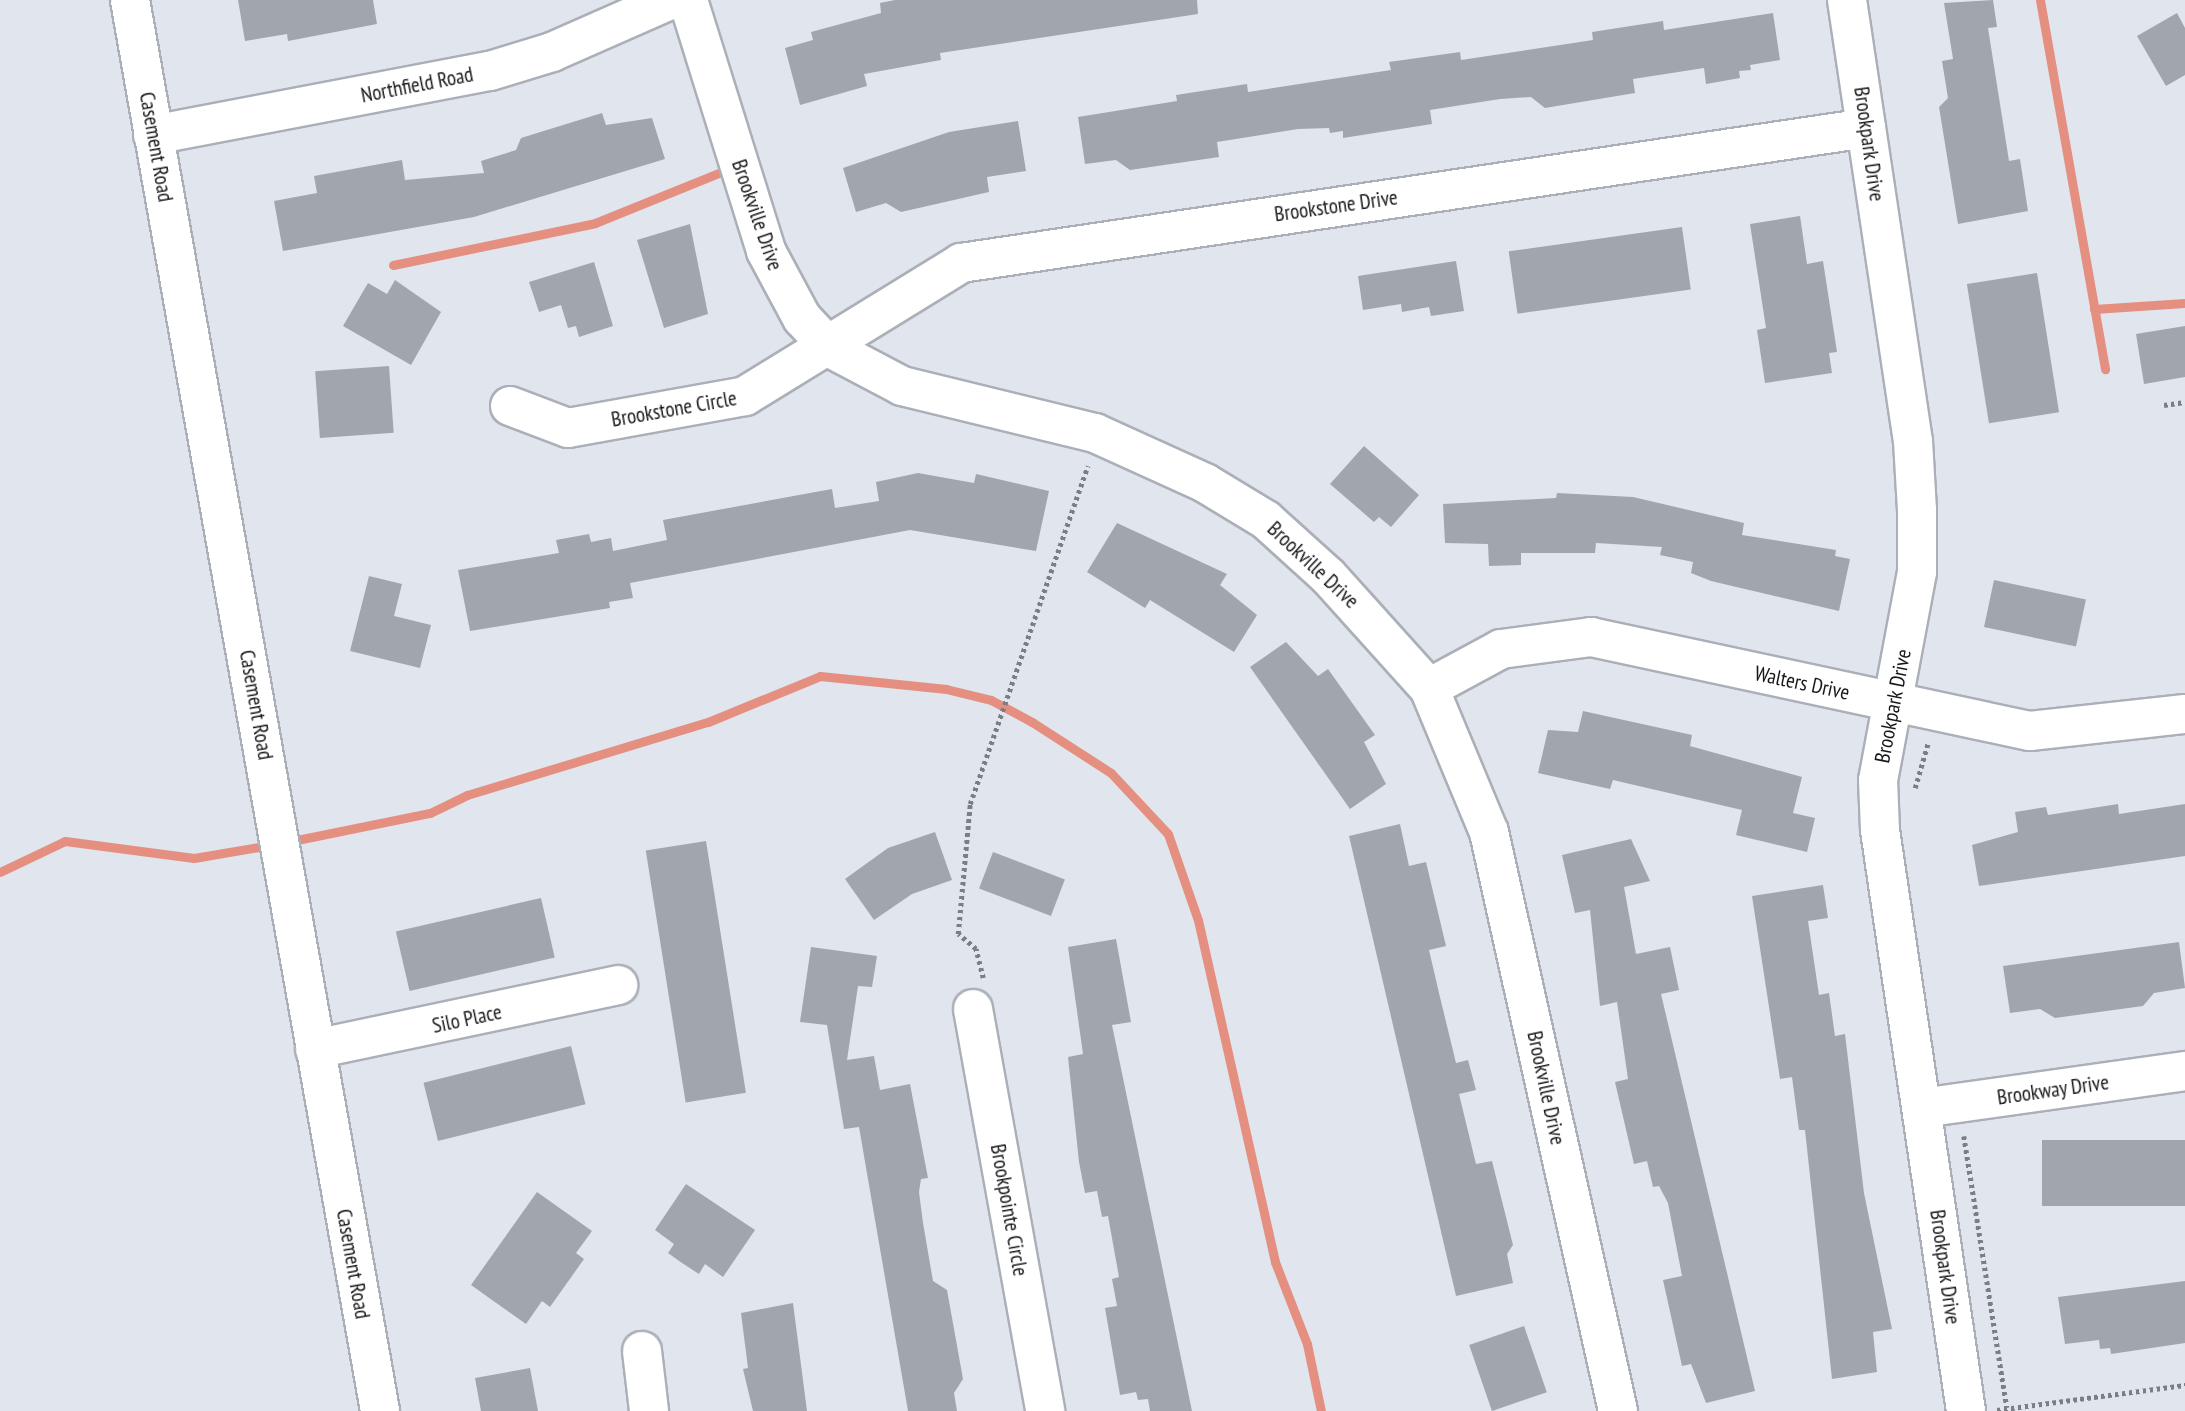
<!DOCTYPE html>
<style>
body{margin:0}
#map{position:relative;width:2185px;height:1411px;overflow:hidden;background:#e0e5ee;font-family:"PT Sans Narrow",sans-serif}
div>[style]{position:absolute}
.stream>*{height:9px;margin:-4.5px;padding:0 4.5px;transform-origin:4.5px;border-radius:4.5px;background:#e58f81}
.building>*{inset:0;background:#a1a6ae;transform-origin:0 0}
.path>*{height:4.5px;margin-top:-2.25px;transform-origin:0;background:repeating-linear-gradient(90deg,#7b7f85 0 3.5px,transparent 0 7px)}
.roads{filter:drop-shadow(2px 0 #abb0b8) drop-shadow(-2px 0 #abb0b8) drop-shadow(0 2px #abb0b8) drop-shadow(0 -2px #abb0b8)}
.minor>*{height:38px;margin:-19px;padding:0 19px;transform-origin:19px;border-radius:19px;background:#fff}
span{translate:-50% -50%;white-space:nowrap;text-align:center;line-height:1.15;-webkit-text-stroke:5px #fff;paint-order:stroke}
.street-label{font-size:21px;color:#15171a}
</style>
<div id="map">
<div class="stream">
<i style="left:2040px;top:0;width:375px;rotate:80deg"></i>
<i style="left:393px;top:265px;width:206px;rotate:-11.7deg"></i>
<i style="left:595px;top:223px;width:141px;rotate:-22deg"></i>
<i style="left:2094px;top:309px;width:91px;rotate:-3.8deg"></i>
<i style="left:287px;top:842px;width:146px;rotate:-11.5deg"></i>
<i style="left:430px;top:813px;width:41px;rotate:-25.9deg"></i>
<i style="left:467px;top:795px;width:252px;rotate:-16.9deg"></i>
<i style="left:708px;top:722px;width:121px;rotate:-22.3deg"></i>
<i style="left:820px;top:676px;width:127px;rotate:5.9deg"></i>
<i style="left:946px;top:689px;width:46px;rotate:13.7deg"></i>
<i style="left:991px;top:700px;width:47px;rotate:28.2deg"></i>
<i style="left:1032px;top:722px;width:94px;rotate:32.8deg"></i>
<i style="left:1111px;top:773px;width:83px;rotate:46.9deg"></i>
<i style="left:1168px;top:834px;width:91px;rotate:70.8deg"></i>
<i style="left:1198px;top:920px;width:351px;rotate:77.3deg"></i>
<i style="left:1275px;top:1262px;width:88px;rotate:68.7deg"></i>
<i style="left:1307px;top:1344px;width:68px;rotate:78.2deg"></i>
<i style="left:0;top:872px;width:72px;rotate:-25.5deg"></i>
<i style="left:65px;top:841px;width:130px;rotate:7.5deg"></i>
<i style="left:194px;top:858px;width:77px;rotate:-9.7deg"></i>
</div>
<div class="building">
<i style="clip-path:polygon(238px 0,373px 0,377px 24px,288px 41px,287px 34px,245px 41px)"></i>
<i style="clip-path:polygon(895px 0,1197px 0,1198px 14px,940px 53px,941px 60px,864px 74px,867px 86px,800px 105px,785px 48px,813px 40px,811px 32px,881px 13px,880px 3px)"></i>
<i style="clip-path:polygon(1993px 0,1997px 27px,1988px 28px,2009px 161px,2020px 159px,2028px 211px,1958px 224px,1939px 107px,1948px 98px,1942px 61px,1953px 59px,1944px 3px)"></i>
<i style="clip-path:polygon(1773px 13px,1780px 60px,1750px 65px,1751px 70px,1739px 71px,1740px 78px,1706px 84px,1704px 68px,1633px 79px,1635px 93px,1545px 108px,1531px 97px,1500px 99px,1430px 110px,1432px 124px,1343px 138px,1343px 131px,1330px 133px,1329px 128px,1298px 129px,1217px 142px,1219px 157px,1130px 170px,1116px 160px,1085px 164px,1078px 117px,1177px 101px,1176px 95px,1247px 84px,1248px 92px,1391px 70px,1389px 62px,1460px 52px,1461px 60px,1593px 40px,1592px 32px,1663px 21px,1664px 30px)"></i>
<i style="clip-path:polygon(2177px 13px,2185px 28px,2185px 75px,2166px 86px,2137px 36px)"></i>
<i style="clip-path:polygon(602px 113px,606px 125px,652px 118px,665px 159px,474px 217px,283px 251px,274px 201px,317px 193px,314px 176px,402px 160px,405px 180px,484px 173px,481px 161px,516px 150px,521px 138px)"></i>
<i style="clip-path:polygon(1018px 121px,1026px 171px,987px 177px,989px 192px,901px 212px,886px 203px,856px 212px,843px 168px,949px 132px)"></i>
<i style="clip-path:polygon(1800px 216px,1807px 264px,1823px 261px,1837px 352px,1829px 353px,1832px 373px,1765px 383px,1757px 330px,1766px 328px,1750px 224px)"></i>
<i style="clip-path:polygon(690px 224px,708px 314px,664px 328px,637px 240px)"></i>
<i style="left:1682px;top:227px;width:63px;height:175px;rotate:82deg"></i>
<i style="clip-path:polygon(1456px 261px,1464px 311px,1431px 316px,1429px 307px,1402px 312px,1401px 304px,1363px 310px,1358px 276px)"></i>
<i style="clip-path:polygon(594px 262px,613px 326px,579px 337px,576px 326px,568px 328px,561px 305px,539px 312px,529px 282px)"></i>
<i style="left:2037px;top:273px;width:141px;height:71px;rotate:81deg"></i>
<i style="clip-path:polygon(395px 280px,441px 312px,411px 365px,343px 326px,368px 283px,387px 294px)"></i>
<i style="clip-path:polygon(2185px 326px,2185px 377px,2144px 384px,2136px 334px)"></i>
<i style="left:389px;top:366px;width:67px;height:74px;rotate:86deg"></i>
<i style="clip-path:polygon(1364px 446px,1419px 495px,1391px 527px,1379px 517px,1374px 522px,1330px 484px)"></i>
<i style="clip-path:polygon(918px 473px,974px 483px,976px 474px,1049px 491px,1036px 551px,910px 530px,630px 583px,633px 598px,609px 602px,610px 608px,470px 631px,458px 570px,559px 553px,556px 540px,589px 534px,591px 542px,611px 538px,613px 551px,667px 540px,663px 520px,832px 489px,835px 508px,879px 501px,876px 482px)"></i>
<i style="clip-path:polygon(1557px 493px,1633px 497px,1744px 523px,1742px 535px,1836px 550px,1835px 556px,1850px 559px,1839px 611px,1711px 581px,1691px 573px,1693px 562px,1660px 555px,1662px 547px,1596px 543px,1595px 553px,1521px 553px,1521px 565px,1489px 566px,1488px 544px,1445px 543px,1443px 504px,1556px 498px)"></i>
<i style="clip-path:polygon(1117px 523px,1227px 574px,1220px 585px,1257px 615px,1234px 652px,1150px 600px,1145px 608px,1087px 572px)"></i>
<i style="clip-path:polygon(369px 576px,402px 584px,394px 616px,431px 625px,420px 668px,350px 651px)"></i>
<i style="left:1994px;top:580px;width:94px;height:48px;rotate:12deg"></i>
<i style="clip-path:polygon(1286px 642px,1318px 676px,1328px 669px,1375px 735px,1364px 742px,1386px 784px,1350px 809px,1250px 667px)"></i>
<i style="clip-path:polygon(1583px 711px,1692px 735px,1690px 746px,1802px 777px,1793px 813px,1815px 818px,1807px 852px,1736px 835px,1742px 810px,1613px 780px,1610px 789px,1538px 773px,1548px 730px,1578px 732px)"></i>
<i style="clip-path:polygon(2118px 804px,2119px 814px,2185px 804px,2185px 856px,1979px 886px,1972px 845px,2018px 832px,2015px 812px,2046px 807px,2048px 815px)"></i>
<i style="clip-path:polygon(1400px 824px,1409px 866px,1426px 862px,1446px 946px,1429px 950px,1439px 993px,1456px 1063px,1468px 1060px,1476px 1090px,1459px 1094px,1476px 1164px,1492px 1161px,1513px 1245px,1507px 1254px,1513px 1283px,1456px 1296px,1349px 836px)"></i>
<i style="clip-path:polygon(935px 832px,952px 880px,912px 894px,874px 920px,845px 879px,888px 848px)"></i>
<i style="clip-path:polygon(1631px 839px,1650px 881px,1624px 887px,1636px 954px,1670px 947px,1679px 990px,1661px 994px,1755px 1391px,1706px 1403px,1691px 1364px,1682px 1366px,1663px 1280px,1682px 1276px,1668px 1203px,1659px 1186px,1653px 1187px,1647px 1161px,1634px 1164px,1615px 1082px,1628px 1079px,1617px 1002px,1600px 1006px,1590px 910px,1575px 913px,1562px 855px)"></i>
<i style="left:706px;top:841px;width:255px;height:61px;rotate:81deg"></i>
<i style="left:993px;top:852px;width:77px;height:39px;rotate:21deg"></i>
<i style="clip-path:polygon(1823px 885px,1828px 918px,1808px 921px,1819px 995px,1829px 993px,1835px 1036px,1845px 1034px,1864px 1193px,1892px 1329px,1873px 1332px,1877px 1372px,1832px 1379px,1805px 1130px,1799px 1130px,1792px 1077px,1780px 1079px,1752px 896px)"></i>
<i style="left:541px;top:898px;width:61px;height:149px;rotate:77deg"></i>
<i style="clip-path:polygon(1116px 939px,1131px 1022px,1112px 1025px,1192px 1411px,1150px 1411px,1148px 1399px,1138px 1400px,1136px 1392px,1120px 1395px,1105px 1308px,1117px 1306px,1112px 1279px,1119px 1277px,1108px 1216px,1102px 1217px,1097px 1191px,1085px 1193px,1079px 1162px,1068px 1057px,1083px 1054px,1068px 947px)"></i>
<i style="clip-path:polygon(2179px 942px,2185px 988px,2154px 993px,2143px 1006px,2055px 1018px,2040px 1009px,2010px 1013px,2003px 966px)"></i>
<i style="clip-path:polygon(811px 947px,877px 956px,872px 987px,858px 986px,847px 1060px,874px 1056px,880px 1090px,910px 1084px,928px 1178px,921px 1179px,919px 1192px,923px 1223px,933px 1281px,947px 1290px,963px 1379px,954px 1393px,957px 1411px,908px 1411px,859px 1127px,844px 1129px,827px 1025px,800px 1022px)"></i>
<i style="left:571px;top:1046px;width:60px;height:152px;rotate:76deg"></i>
<i style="left:2185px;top:1140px;width:66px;height:143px;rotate:90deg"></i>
<i style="clip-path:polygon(686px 1184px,755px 1230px,723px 1277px,705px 1264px,699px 1274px,682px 1263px,668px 1253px,674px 1244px,655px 1230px)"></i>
<i style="clip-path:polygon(537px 1192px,592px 1231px,576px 1253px,584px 1259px,550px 1307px,542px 1301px,526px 1324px,471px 1285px)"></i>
<i style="clip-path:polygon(2185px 1281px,2185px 1343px,2111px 1354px,2110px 1348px,2100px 1349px,2099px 1340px,2065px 1344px,2058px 1297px)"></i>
<i style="clip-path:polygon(793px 1303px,807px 1411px,753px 1411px,743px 1369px,748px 1368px,741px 1313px)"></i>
<i style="left:1524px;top:1326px;width:70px;height:58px;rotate:71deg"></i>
<i style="clip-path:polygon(530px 1368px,538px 1411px,481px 1411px,475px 1378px)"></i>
</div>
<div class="path">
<i style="left:2164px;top:405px;width:21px;rotate:-8deg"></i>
<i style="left:1915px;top:788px;width:47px;rotate:-73.9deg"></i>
<i style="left:983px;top:978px;width:30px;rotate:-104deg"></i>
<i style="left:976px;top:949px;width:23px;rotate:-140deg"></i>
<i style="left:958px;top:934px;width:131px;rotate:-84.7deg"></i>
<i style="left:970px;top:804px;width:358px;rotate:-70.8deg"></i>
<i style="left:1964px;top:1136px;width:275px;rotate:81deg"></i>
<i style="left:1997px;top:1410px;width:190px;rotate:-7.6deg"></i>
</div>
<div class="roads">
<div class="minor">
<i style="left:130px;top:0;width:1433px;rotate:79.95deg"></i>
<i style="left:688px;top:0;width:263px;rotate:72.7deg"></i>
<i style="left:766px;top:251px;width:76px;rotate:61.8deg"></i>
<i style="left:802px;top:318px;width:41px;rotate:47deg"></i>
<i style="left:830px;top:348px;width:81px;rotate:27.8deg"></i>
<i style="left:902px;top:386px;width:199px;rotate:13.7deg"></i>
<i style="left:1095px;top:433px;width:121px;rotate:24.4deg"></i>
<i style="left:1205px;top:483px;width:71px;rotate:31.2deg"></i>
<i style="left:1266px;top:520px;width:84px;rotate:42.1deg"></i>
<i style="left:1328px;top:576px;width:151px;rotate:48deg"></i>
<i style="left:1429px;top:688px;width:156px;rotate:67.4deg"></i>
<i style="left:1489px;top:832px;width:593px;rotate:77.44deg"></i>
<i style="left:1847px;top:0;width:446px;rotate:81.5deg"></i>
<i style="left:1913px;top:441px;width:69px;rotate:86.7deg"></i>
<i style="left:1917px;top:510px;width:62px;rotate:90deg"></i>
<i style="left:1917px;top:572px;width:212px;rotate:100.6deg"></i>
<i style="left:1878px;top:780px;width:50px;rotate:87.7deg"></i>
<i style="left:1880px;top:830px;width:587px;rotate:81.58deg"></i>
<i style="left:153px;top:135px;width:343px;rotate:-10.8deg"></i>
<i style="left:490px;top:71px;width:65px;rotate:-17deg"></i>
<i style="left:552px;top:52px;width:129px;rotate:-23.8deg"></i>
<i style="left:510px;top:406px;width:62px;rotate:20.8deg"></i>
<i style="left:568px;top:428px;width:180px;rotate:-10.2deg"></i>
<i style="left:745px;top:396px;width:254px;rotate:-31.6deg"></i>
<i style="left:961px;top:263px;width:915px;rotate:-8.48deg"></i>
<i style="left:1429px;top:688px;width:82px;rotate:-28.4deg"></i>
<i style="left:1501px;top:649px;width:91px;rotate:-7.6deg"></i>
<i style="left:1591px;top:637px;width:449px;rotate:12.1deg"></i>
<i style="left:2030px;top:731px;width:156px;rotate:-6.3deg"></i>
<i style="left:973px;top:1009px;width:408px;rotate:79.8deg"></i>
<i style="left:315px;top:1049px;width:310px;rotate:-11.9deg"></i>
<i style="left:1922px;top:1108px;width:266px;rotate:-8deg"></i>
<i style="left:642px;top:1351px;width:60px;rotate:83.3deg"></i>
</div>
</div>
<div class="street-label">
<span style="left:417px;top:85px;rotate:-11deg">Northfield Road</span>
<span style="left:1869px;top:144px;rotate:82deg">Brookpark Drive</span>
<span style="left:156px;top:147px;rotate:80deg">Casement Road</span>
<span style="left:1336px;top:206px;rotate:-8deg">Brookstone Drive</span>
<span style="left:757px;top:215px;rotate:71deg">Brookville Drive</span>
<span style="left:674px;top:409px;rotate:-10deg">Brookstone Circle</span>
<span style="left:1313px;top:565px;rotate:43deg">Brookville Drive</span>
<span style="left:1802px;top:683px;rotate:12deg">Walters Drive</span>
<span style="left:256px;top:705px;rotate:80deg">Casement Road</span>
<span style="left:1893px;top:706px;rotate:-79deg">Brookpark Drive</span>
<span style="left:467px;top:1019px;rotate:-12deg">Silo Place</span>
<span style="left:1546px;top:1088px;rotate:78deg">Brookville Drive</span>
<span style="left:2053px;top:1090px;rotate:-8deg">Brookway Drive</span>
<span style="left:1009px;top:1210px;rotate:80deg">Brookpointe Circle</span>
<span style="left:353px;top:1264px;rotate:80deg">Casement Road</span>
<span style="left:1945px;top:1267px;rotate:82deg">Brookpark Drive</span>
</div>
</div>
